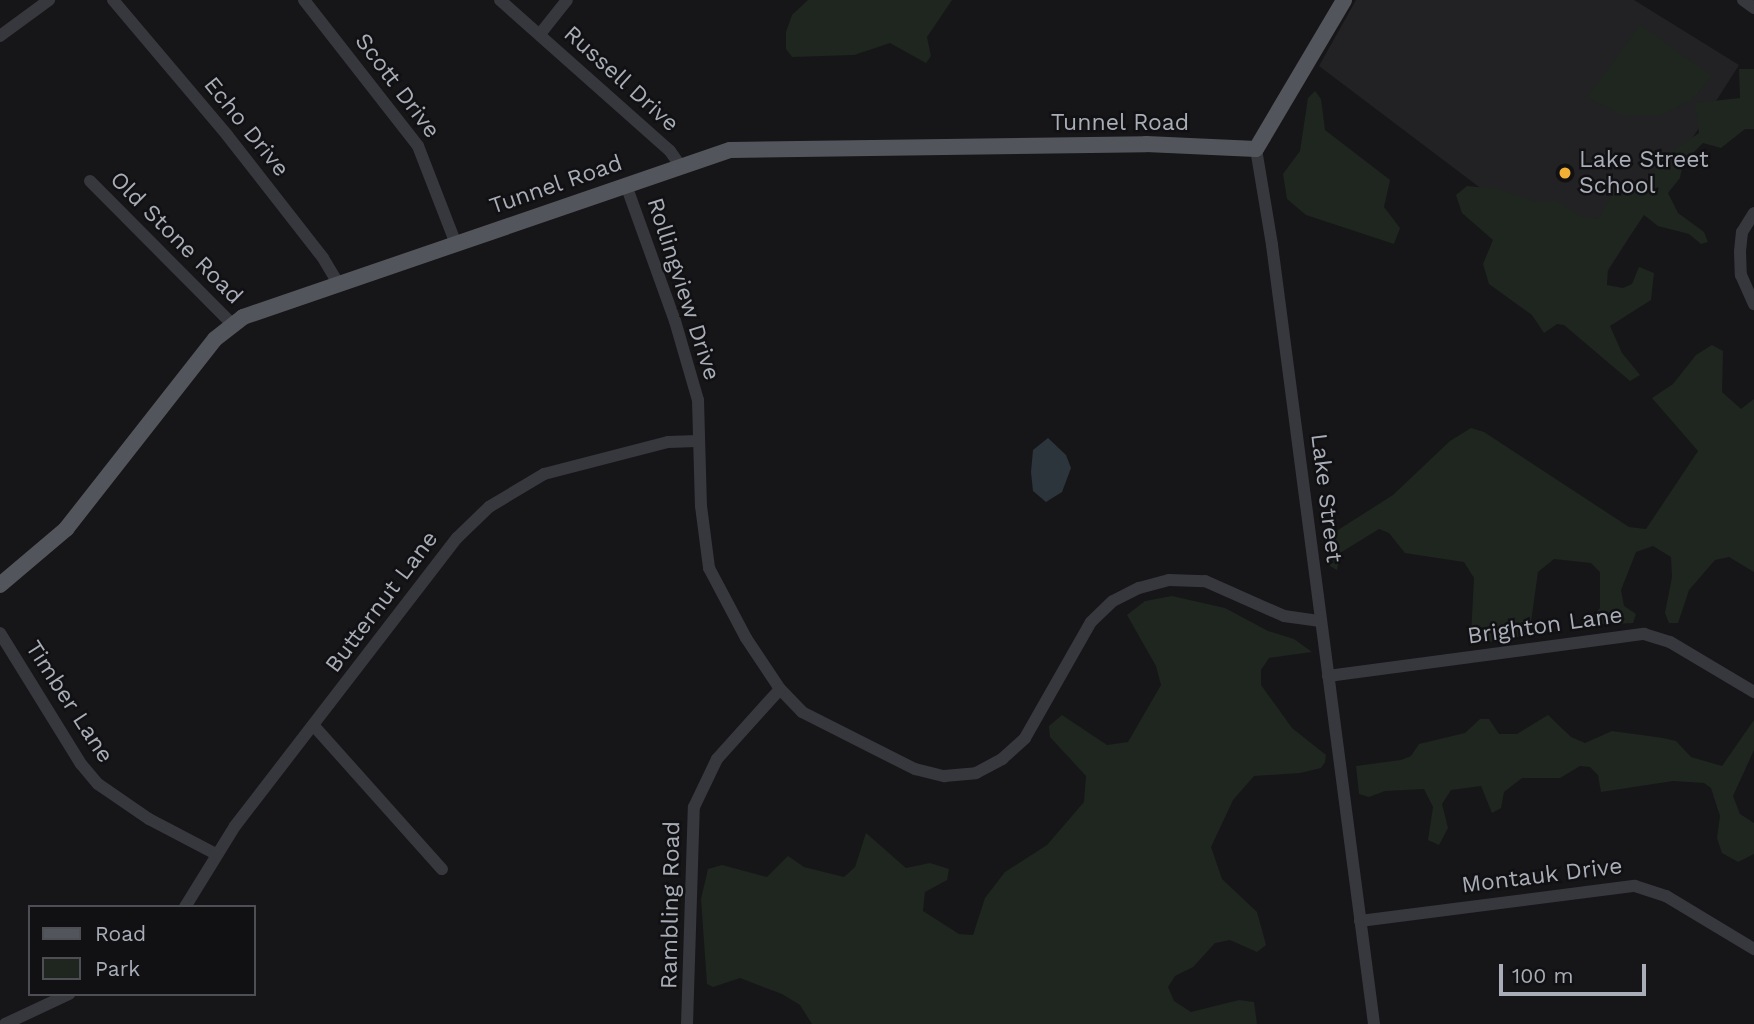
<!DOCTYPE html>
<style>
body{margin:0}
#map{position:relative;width:1754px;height:1024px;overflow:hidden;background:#161618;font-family:"Work Sans",sans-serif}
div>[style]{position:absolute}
.built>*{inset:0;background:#222225}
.green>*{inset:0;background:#1e261f}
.water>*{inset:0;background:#2c353c}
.minor>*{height:12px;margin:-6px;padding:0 6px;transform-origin:6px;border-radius:6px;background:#37383d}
.major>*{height:16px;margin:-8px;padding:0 8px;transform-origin:8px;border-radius:8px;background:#53555c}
.dots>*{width:19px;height:19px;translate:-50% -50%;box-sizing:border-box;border:4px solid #111113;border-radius:50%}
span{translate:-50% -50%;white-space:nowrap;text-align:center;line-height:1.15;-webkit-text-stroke:5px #111113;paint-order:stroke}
.street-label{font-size:23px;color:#a8adb8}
.poi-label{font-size:23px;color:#a8adb8}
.left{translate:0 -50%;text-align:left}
.legend{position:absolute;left:28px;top:905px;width:228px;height:91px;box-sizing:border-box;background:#111113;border:2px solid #4d4f55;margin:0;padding:9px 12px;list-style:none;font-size:21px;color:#a8adb8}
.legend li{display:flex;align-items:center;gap:14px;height:35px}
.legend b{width:35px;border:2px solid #4d4f55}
.scale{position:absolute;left:1499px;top:964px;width:147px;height:32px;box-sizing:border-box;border:4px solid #a8adb8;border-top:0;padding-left:9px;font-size:21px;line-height:24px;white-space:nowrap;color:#a8adb8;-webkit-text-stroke:5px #111113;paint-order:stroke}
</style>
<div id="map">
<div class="built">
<i style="clip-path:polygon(1356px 0,1634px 0,1739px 65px,1602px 280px,1319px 66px)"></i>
</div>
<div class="green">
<i style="clip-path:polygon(808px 0,952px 0,927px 37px,931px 56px,926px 63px,890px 43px,854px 55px,792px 57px,786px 49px,786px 32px,792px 15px)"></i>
<i style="clip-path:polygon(1640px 25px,1712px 76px,1692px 100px,1661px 115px,1622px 115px,1587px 97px)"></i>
<i style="clip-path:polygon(1739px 69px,1754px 69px,1754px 129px,1745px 129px,1721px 148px,1703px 143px,1683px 163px,1680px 178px,1668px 193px,1678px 213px,1704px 232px,1708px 242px,1701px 244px,1689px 234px,1658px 226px,1644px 215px,1608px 268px,1607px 285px,1623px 288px,1632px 284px,1639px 267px,1654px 273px,1651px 300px,1610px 326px,1622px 353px,1640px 375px,1630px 381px,1564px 325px,1557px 324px,1544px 333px,1532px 315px,1489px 284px,1483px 264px,1493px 240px,1462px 213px,1456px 195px,1467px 186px,1499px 189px,1536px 202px,1558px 202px,1580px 216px,1598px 219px,1615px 191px,1649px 182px,1660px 160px,1699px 133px,1695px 103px,1740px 98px)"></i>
<i style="clip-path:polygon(1315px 91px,1321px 99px,1325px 130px,1390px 180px,1384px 207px,1400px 228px,1394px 244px,1306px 215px,1287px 199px,1283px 174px,1300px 151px,1308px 98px)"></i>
<i style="clip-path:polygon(1712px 345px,1723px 351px,1722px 392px,1741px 409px,1754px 399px,1754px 572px,1729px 557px,1715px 560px,1689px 590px,1678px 623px,1669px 623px,1665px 613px,1672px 577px,1671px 557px,1653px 546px,1636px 552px,1621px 590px,1624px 606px,1636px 614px,1633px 623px,1586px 625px,1600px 608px,1600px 572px,1591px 563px,1554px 559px,1538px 572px,1530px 629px,1519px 637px,1493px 642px,1477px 640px,1471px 635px,1474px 578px,1464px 562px,1405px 553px,1389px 533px,1379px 529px,1340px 553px,1337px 570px,1330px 566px,1327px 537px,1393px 495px,1450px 441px,1471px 428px,1484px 432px,1629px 527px,1646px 529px,1698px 451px,1652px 398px,1673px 384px,1696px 355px)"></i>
<i style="clip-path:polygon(1172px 596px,1225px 608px,1268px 631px,1294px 639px,1312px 652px,1269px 658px,1261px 670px,1261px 685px,1292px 728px,1326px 755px,1325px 762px,1321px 768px,1300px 773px,1254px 776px,1233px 800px,1211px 847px,1222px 879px,1257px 912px,1266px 945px,1257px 952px,1230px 940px,1215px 943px,1193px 967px,1175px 976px,1168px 987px,1174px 1001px,1191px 1012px,1239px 1000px,1254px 1002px,1257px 1024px,812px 1024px,800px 1005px,782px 994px,740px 978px,713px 987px,707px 984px,701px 899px,708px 869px,722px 865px,767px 877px,788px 856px,804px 867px,844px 877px,855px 867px,866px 833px,906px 868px,930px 863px,949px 869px,947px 880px,925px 892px,923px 911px,959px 934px,973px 935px,985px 898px,1005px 872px,1047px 845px,1084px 802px,1086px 776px,1050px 737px,1049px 726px,1062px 715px,1107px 745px,1128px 742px,1161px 685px,1156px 666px,1127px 615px,1145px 601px)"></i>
<i style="clip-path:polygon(1548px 715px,1571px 737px,1585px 743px,1612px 731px,1663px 738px,1676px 741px,1691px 757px,1722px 766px,1754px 720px,1754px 750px,1733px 796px,1740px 814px,1754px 823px,1754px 854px,1738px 862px,1722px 853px,1717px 838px,1720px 816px,1711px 788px,1704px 783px,1673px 781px,1601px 792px,1598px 775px,1590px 767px,1580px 766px,1560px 778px,1522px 778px,1504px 792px,1501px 808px,1492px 813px,1481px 786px,1451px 790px,1442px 804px,1448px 828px,1439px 845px,1428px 840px,1433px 807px,1424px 789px,1385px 791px,1369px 797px,1359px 794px,1356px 766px,1401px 760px,1411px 756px,1419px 744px,1465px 733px,1480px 719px,1489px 719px,1499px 734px,1517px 734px)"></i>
</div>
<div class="water">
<i style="clip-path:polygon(1048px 438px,1066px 455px,1071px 468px,1062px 492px,1046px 502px,1033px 491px,1031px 472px,1033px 450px)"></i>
</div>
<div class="minor">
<i style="left:113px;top:0;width:177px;rotate:49.8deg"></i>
<i style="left:227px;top:135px;width:156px;rotate:52deg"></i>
<i style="left:323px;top:258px;width:31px;rotate:59deg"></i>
<i style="left:304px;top:0;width:185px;rotate:52deg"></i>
<i style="left:418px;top:146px;width:105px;rotate:68.8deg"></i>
<i style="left:500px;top:0;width:227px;rotate:41.6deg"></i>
<i style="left:670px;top:151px;width:16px;rotate:55deg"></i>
<i style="left:1743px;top:0;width:14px;rotate:36deg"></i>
<i style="left:540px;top:34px;width:43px;rotate:-51.5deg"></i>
<i style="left:0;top:36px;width:61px;rotate:-36.3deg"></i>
<i style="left:1256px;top:149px;width:97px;rotate:80.5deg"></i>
<i style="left:1272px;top:245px;width:786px;rotate:82.54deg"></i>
<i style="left:90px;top:181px;width:202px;rotate:45.2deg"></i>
<i style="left:626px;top:185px;width:145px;rotate:70.2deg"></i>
<i style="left:675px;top:321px;width:82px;rotate:73.8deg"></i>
<i style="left:698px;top:400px;width:106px;rotate:88.4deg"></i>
<i style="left:701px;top:506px;width:63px;rotate:82.6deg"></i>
<i style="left:709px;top:568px;width:79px;rotate:62.1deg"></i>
<i style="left:746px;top:638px;width:61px;rotate:56.3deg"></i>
<i style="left:780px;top:689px;width:32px;rotate:46deg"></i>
<i style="left:802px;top:712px;width:127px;rotate:26.8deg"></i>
<i style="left:915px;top:769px;width:30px;rotate:14deg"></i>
<i style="left:944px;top:776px;width:32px;rotate:-5deg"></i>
<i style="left:976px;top:773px;width:30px;rotate:-28deg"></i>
<i style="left:1002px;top:759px;width:31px;rotate:-42deg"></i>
<i style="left:1025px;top:738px;width:133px;rotate:-60.4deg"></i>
<i style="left:1091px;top:622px;width:30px;rotate:-44deg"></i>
<i style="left:1113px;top:601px;width:29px;rotate:-27deg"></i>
<i style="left:1139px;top:588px;width:31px;rotate:-15deg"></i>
<i style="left:1169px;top:580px;width:36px;rotate:2deg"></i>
<i style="left:1205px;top:581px;width:86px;rotate:23.9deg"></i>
<i style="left:1284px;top:616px;width:35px;rotate:8deg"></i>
<i style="left:1754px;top:213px;width:22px;rotate:122deg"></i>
<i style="left:1742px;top:232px;width:20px;rotate:96deg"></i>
<i style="left:1740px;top:252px;width:23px;rotate:88deg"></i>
<i style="left:1741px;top:275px;width:32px;rotate:66deg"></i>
<i style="left:0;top:633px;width:154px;rotate:58.3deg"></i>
<i style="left:81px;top:764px;width:26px;rotate:50deg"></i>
<i style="left:98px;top:784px;width:62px;rotate:34.5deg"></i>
<i style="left:149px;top:819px;width:76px;rotate:27.6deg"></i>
<i style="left:1328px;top:676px;width:319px;rotate:-7.6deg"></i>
<i style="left:1644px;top:634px;width:27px;rotate:17deg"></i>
<i style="left:1670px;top:642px;width:98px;rotate:30.8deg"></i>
<i style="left:314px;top:726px;width:192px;rotate:48.2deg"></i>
<i style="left:185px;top:907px;width:95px;rotate:-58.3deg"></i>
<i style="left:235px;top:826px;width:364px;rotate:-52.4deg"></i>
<i style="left:457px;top:538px;width:45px;rotate:-44.1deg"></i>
<i style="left:489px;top:507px;width:64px;rotate:-31deg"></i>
<i style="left:544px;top:474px;width:128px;rotate:-14.5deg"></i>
<i style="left:668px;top:442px;width:29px;rotate:-2deg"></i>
<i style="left:1360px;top:921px;width:277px;rotate:-7.3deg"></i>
<i style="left:1635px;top:886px;width:33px;rotate:18deg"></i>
<i style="left:1666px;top:896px;width:103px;rotate:31.1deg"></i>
<i style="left:5px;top:1024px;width:71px;rotate:-25.1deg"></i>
<i style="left:687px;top:1024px;width:217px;rotate:-88.2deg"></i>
<i style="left:694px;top:807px;width:53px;rotate:-64.4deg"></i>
<i style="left:717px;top:759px;width:94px;rotate:-48deg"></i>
</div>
<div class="major">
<i style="left:0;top:585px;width:87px;rotate:-40.3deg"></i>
<i style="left:66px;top:529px;width:241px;rotate:-51.9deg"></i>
<i style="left:215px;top:339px;width:36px;rotate:-38deg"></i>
<i style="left:243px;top:317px;width:515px;rotate:-18.93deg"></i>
<i style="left:730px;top:150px;width:416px;rotate:-0.8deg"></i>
<i style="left:1146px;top:144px;width:110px;rotate:2.6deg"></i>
<i style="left:1256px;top:149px;width:173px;rotate:-59.4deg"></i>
</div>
<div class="dots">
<i style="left:1565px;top:173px;background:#f2b134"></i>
</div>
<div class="street-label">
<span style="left:621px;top:79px;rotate:42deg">Russell Drive</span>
<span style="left:397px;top:86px;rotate:53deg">Scott Drive</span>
<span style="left:1120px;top:123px">Tunnel Road</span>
<span style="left:246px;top:127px;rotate:51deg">Echo Drive</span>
<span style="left:556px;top:185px;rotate:-19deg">Tunnel Road</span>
<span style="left:176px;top:238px;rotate:45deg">Old Stone Road</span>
<span style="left:683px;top:289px;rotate:72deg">Rollingview Drive</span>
<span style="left:1326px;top:498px;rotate:83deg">Lake Street</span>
<span style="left:382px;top:602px;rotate:-53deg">Butternut Lane</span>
<span style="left:1545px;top:626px;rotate:-8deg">Brighton Lane</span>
<span style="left:69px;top:702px;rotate:57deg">Timber Lane</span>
<span style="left:1542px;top:876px;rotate:-7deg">Montauk Drive</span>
<span style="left:671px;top:905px;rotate:-89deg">Rambling Road</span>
</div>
<div class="poi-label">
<span class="left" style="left:1579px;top:173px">Lake Street<br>School</span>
</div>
<ul class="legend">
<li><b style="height:9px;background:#53555c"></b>Road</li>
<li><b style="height:19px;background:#1e261f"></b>Park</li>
</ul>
<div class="scale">100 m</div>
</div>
